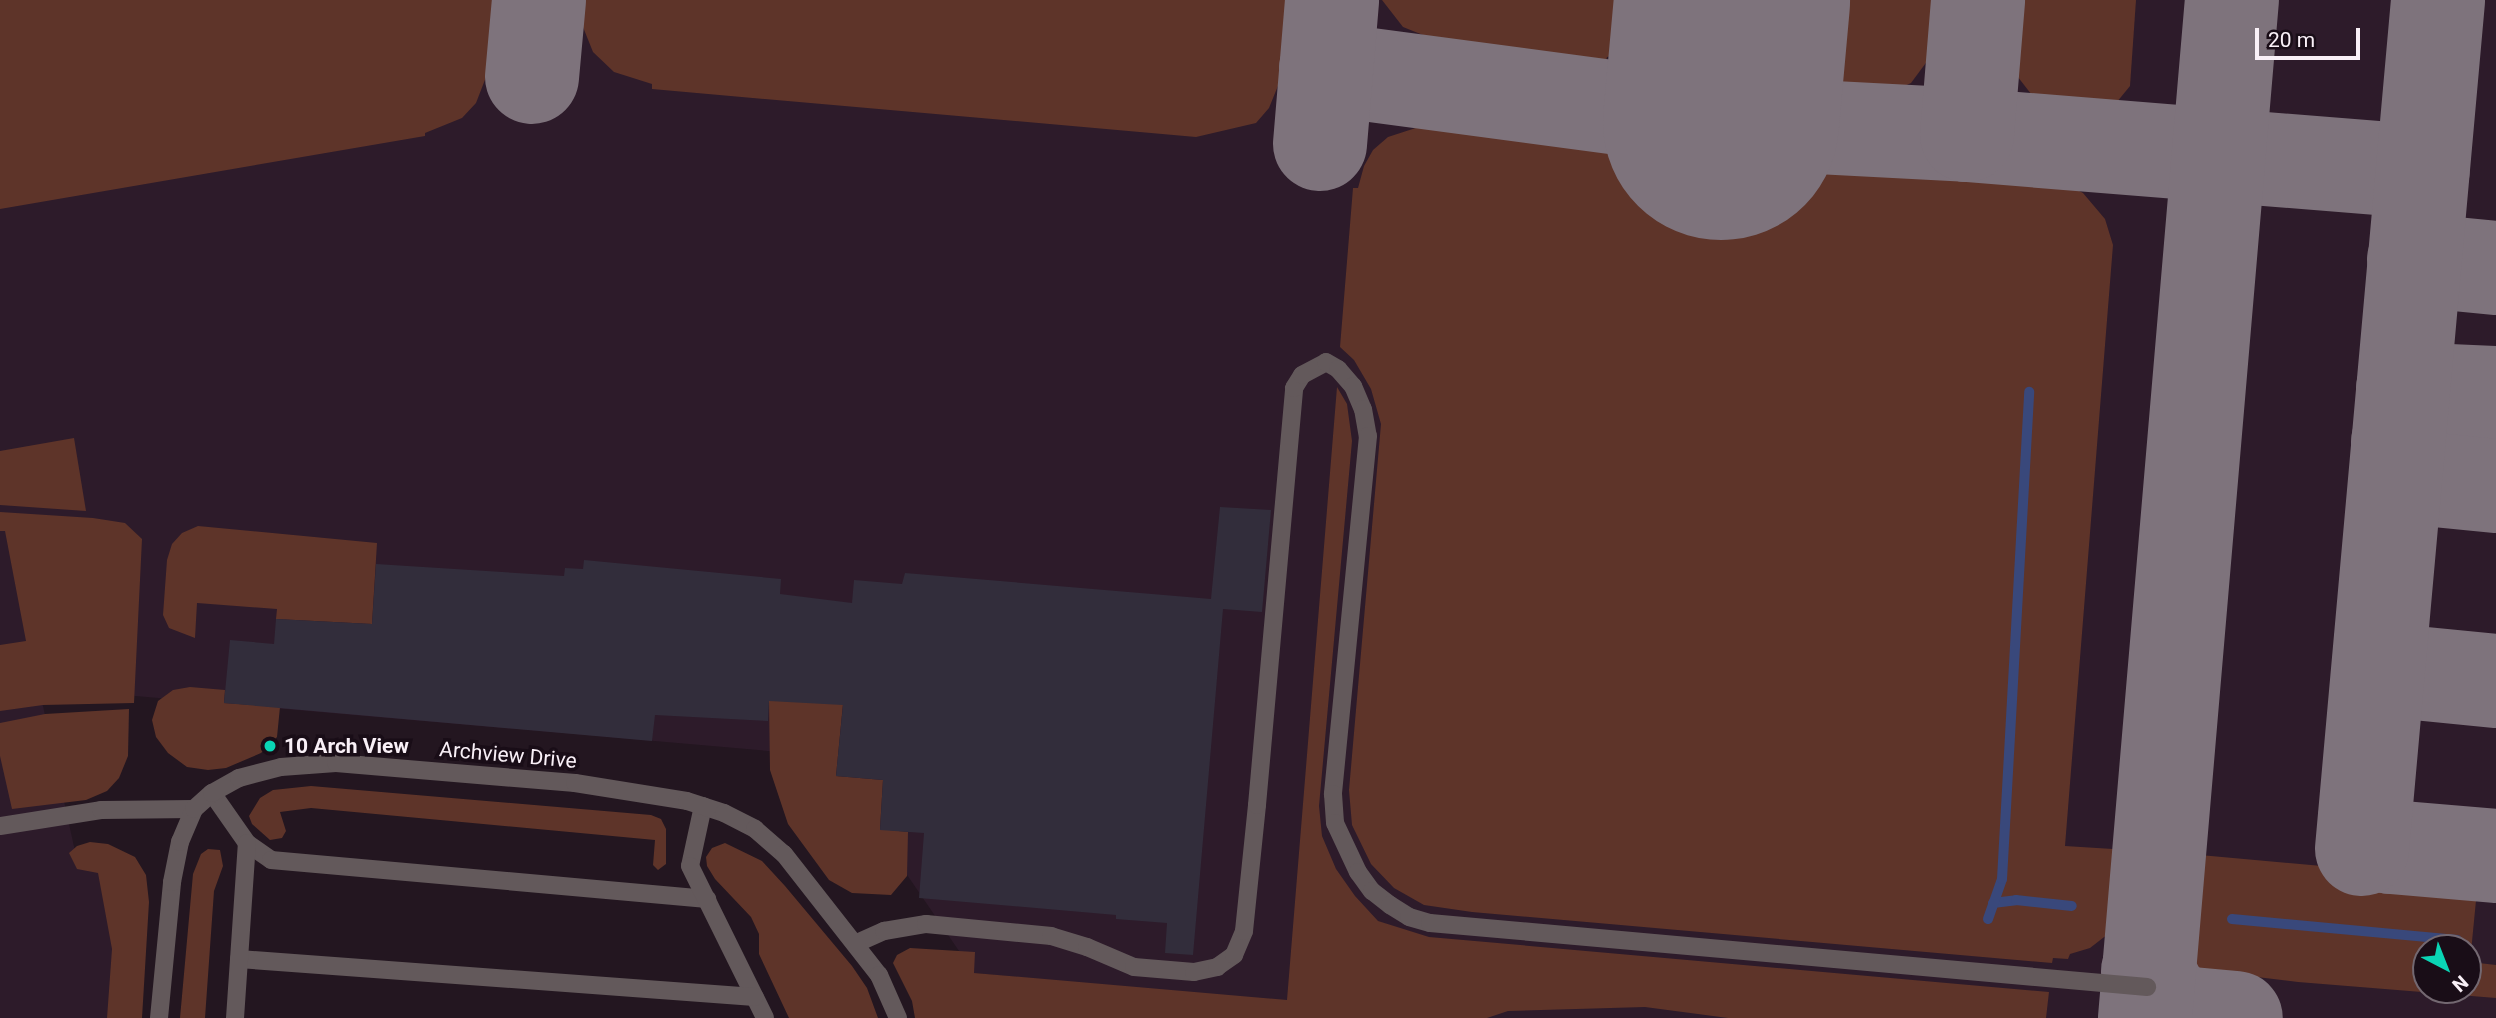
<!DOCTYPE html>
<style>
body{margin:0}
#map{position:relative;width:2496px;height:1018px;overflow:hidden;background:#231620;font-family:Roboto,sans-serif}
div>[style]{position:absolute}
.built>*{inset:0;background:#2d1b2a}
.green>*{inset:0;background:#5e3429}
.stream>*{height:10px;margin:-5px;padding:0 5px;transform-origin:5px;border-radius:5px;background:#39487b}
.taxiway>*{height:94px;margin:-47px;padding:0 47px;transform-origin:47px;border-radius:47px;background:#7e737c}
.runway>*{height:236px;margin:-118px;padding:0 118px;transform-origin:118px;border-radius:118px;background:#7e737c}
.building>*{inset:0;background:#322d3b}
.minor>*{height:18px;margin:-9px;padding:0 9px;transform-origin:9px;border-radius:9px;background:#63595b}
.dots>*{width:19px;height:19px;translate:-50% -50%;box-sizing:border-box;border:4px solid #190d17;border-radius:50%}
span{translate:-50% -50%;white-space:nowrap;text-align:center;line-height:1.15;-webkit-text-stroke:7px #190d17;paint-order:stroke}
.poi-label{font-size:21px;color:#f9f0f7;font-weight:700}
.left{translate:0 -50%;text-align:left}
.street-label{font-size:21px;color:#f9f0f7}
.north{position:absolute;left:2412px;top:934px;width:70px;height:70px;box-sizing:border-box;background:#190d17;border:2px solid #736871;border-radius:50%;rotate:138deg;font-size:19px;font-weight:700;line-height:28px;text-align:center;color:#f9f0f7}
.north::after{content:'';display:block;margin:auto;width:24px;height:32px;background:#0ad5b5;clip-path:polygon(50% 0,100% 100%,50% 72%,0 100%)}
.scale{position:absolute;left:2255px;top:28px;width:105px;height:32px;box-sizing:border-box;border:4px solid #f9f0f7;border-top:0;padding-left:9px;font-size:21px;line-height:24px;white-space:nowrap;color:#f9f0f7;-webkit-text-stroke:5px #190d17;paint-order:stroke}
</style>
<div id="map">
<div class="built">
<i style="clip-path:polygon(evenodd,0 0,2496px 0,2496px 1018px,1088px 1018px,1091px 984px,974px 973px,826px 756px,78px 691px,41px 697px,75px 851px,118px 849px,118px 1018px,0 1018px,0 0,2426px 948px,2468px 948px,2468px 990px,2426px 990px,2426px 948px)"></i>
</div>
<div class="green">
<i style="clip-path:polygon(0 0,499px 0,494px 54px,490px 55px,488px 72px,476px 103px,462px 118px,425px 133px,425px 136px,0 209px)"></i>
<i style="clip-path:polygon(577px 0,1291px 0,1284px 71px,1269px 108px,1256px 123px,1196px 137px,652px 89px,652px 84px,614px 72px,593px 52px,583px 27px,582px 2px)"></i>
<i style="clip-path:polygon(1382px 0,1676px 0,1675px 8px,1656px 32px,1629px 52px,1607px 57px,1606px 60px,1438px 45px,1438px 41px,1403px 27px)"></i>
<i style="clip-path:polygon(1796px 0,1945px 0,1943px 26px,1934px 52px,1911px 83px,1887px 94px,1859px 97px,1825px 89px,1801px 61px,1793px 33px)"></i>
<i style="clip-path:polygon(2008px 0,2136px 0,2130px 86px,2112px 108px,2087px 115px,2060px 113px,2035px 99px,2014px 72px,2005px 47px)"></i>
<i style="clip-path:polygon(1431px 123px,2057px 179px,2083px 193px,2105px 219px,2113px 245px,2065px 846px,2129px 850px,2124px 906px,2119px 907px,2108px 934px,2090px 948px,2070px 954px,2068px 959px,2053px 958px,2052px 963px,1472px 912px,1424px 905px,1394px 888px,1371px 864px,1352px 825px,1349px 790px,1381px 424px,1371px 389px,1354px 360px,1340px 347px,1353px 188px,1358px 188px,1364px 166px,1373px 150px,1388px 137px)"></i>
<i style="clip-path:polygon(1337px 387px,1347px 404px,1352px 441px,1319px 806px,1322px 836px,1336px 869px,1355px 896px,1378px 921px,1429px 937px,2049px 992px,2046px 1018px,1728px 1018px,1645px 1007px,1508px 1011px,1487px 1018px,915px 1018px,912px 1001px,893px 963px,897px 955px,910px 948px,975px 952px,974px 973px,1287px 1000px)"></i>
<i style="clip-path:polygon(74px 438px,86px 511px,0 505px,0 451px)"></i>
<i style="clip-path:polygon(0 512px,93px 518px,125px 523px,142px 539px,134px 703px,43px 705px,0 711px,0 645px,26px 641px,5px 531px,0 531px)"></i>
<i style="clip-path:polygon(198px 526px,377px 543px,372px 624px,276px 619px,277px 609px,197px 603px,195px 638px,169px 628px,163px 615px,167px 560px,172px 544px,182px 533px)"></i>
<i style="clip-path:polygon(848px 652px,836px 776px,883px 780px,880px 829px,908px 832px,907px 876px,891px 895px,852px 893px,829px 880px,788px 824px,770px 770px,769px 701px)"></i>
<i style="clip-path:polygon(190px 687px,225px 690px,224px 703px,280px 707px,277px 737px,261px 753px,226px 768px,208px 770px,187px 767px,168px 753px,156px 737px,152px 720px,158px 701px,173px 690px)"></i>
<i style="clip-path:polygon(129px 709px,128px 756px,119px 778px,107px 791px,86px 800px,12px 809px,0 756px,0 723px,45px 714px)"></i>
<i style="clip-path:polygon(311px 786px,651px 815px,661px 819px,666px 829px,666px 864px,658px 870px,653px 865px,655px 840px,311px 808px,280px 812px,286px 831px,282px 838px,270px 840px,252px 824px,249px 816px,260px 798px,273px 790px)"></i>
<i style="clip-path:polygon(90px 842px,108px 844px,135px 857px,146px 875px,149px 902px,142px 1018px,107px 1018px,112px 949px,98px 873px,77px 869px,69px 853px,77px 846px)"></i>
<i style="clip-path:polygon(725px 843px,762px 861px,785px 886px,852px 966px,867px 988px,878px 1018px,789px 1018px,759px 954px,759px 934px,751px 917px,715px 879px,707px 866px,706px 857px,712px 848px)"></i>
<i style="clip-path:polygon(208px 849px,220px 850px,223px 866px,214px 891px,205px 1018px,180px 1018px,193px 874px,201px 854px)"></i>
<i style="clip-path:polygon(evenodd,2189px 854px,2478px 880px,2470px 962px,2496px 965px,2496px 998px,2298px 982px,2190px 969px,2186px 909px,2189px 854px,2468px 948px,2468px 990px,2426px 990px,2426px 948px,2468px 948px)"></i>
</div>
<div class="stream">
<i style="left:1993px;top:903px;width:23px;rotate:-7deg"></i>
<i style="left:2016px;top:900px;width:56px;rotate:6.1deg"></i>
<i style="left:1988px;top:919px;width:42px;rotate:-70.7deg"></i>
<i style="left:2002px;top:879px;width:488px;rotate:-86.8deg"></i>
<i style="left:2232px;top:919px;width:226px;rotate:5.3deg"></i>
</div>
<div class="taxiway">
<i style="left:1326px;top:69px;width:399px;rotate:7.6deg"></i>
<i style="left:1721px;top:122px;width:246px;rotate:3deg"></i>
<i style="left:1967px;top:135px;width:457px;rotate:4.6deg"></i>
<i style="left:532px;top:77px;width:77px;rotate:-84.8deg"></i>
<i style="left:1967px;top:135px;width:135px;rotate:-85.3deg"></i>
<i style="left:1320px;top:144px;width:144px;rotate:-85.2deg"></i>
<i style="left:2414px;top:260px;width:82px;rotate:5.6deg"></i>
<i style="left:2403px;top:389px;width:93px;rotate:2.5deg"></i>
<i style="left:2398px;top:442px;width:23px;rotate:61deg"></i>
<i style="left:2409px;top:462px;width:17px;rotate:45deg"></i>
<i style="left:2421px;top:474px;width:15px;rotate:23deg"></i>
<i style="left:2435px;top:480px;width:61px;rotate:5.6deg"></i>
<i style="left:2381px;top:642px;width:20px;rotate:60deg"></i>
<i style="left:2391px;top:659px;width:14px;rotate:39deg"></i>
<i style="left:2402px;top:668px;width:14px;rotate:21deg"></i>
<i style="left:2415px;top:673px;width:81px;rotate:5.6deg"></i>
<i style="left:2365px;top:819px;width:26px;rotate:59deg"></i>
<i style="left:2378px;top:841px;width:14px;rotate:25deg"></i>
<i style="left:2391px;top:847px;width:105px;rotate:4.9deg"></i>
<i style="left:2362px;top:849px;width:852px;rotate:-84.88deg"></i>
<i style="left:2148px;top:971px;width:29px;rotate:63deg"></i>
<i style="left:2161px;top:997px;width:26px;rotate:39deg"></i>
<i style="left:2181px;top:1013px;width:55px;rotate:5.2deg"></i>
<i style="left:2145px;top:1018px;width:1022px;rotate:-85.12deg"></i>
</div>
<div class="runway">
<i style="left:1721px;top:122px;width:122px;rotate:-84.8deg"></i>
</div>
<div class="building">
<i style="clip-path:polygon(1220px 507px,1271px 510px,1262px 612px,1223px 609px,1193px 955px,1165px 953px,1167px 923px,1116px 919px,1116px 915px,919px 898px,924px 833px,880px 830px,883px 780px,836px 776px,843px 705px,769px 701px,768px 721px,655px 715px,652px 741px,224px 703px,230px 640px,274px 644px,276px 619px,372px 624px,376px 564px,564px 576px,565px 568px,583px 569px,584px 560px,781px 579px,780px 594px,852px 603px,854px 580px,902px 584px,905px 573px,1211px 599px)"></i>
</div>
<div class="minor">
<i style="left:212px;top:793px;width:61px;rotate:55deg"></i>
<i style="left:247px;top:843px;width:29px;rotate:35deg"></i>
<i style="left:271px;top:860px;width:438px;rotate:5.1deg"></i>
<i style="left:703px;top:806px;width:61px;rotate:102.2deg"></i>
<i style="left:690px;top:866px;width:169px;rotate:63.7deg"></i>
<i style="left:0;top:826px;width:102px;rotate:-9deg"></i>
<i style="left:101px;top:810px;width:93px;rotate:-0.6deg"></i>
<i style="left:857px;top:943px;width:30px;rotate:-24deg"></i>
<i style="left:884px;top:931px;width:43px;rotate:-9.5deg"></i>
<i style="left:926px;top:924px;width:126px;rotate:5.5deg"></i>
<i style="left:1051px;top:936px;width:38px;rotate:17deg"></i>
<i style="left:1087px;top:947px;width:51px;rotate:23.1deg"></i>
<i style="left:1134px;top:967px;width:60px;rotate:4.8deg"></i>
<i style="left:1194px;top:972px;width:24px;rotate:-12deg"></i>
<i style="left:1217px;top:967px;width:21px;rotate:-35deg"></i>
<i style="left:1234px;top:955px;width:26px;rotate:-67deg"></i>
<i style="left:1244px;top:931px;width:127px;rotate:-84.1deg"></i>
<i style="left:1257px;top:805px;width:419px;rotate:-84.9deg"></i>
<i style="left:1294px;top:388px;width:15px;rotate:-58deg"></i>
<i style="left:1302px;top:375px;width:27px;rotate:-28deg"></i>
<i style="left:1326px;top:362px;width:14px;rotate:30deg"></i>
<i style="left:1338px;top:369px;width:23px;rotate:49deg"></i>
<i style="left:1353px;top:386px;width:25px;rotate:67deg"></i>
<i style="left:1363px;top:409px;width:27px;rotate:80deg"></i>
<i style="left:1368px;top:436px;width:360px;rotate:95.6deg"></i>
<i style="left:1333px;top:794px;width:29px;rotate:86deg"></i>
<i style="left:1335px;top:823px;width:54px;rotate:64.9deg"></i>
<i style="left:1358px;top:872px;width:24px;rotate:54deg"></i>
<i style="left:1372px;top:891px;width:23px;rotate:38deg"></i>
<i style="left:1390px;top:905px;width:22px;rotate:32deg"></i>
<i style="left:1409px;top:917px;width:22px;rotate:16deg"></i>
<i style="left:1430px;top:923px;width:720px;rotate:5.1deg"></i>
<i style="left:239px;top:959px;width:517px;rotate:4.21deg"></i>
<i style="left:159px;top:1018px;width:137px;rotate:-84.5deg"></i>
<i style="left:172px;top:882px;width:41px;rotate:-78.7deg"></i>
<i style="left:180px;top:842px;width:36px;rotate:-67deg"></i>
<i style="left:194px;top:809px;width:24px;rotate:-42deg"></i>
<i style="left:212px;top:793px;width:31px;rotate:-29deg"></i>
<i style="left:239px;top:778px;width:43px;rotate:-14.7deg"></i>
<i style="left:281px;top:767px;width:55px;rotate:-4.2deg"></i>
<i style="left:336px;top:763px;width:240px;rotate:4.8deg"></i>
<i style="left:575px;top:783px;width:113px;rotate:9.1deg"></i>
<i style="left:687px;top:801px;width:39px;rotate:18deg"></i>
<i style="left:724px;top:813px;width:35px;rotate:27deg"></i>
<i style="left:755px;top:829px;width:38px;rotate:41deg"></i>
<i style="left:784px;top:854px;width:154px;rotate:51.9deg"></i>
<i style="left:879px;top:975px;width:47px;rotate:66.2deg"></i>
<i style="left:235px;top:1018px;width:175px;rotate:-86.1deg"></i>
</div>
<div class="dots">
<i style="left:270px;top:746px;background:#0ad5b5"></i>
</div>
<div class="poi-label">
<span class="left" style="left:284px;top:746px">10 Arch View</span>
</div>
<div class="street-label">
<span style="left:508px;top:755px;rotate:5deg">Archview Drive</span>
</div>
<div class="north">N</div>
<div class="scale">20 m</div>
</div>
